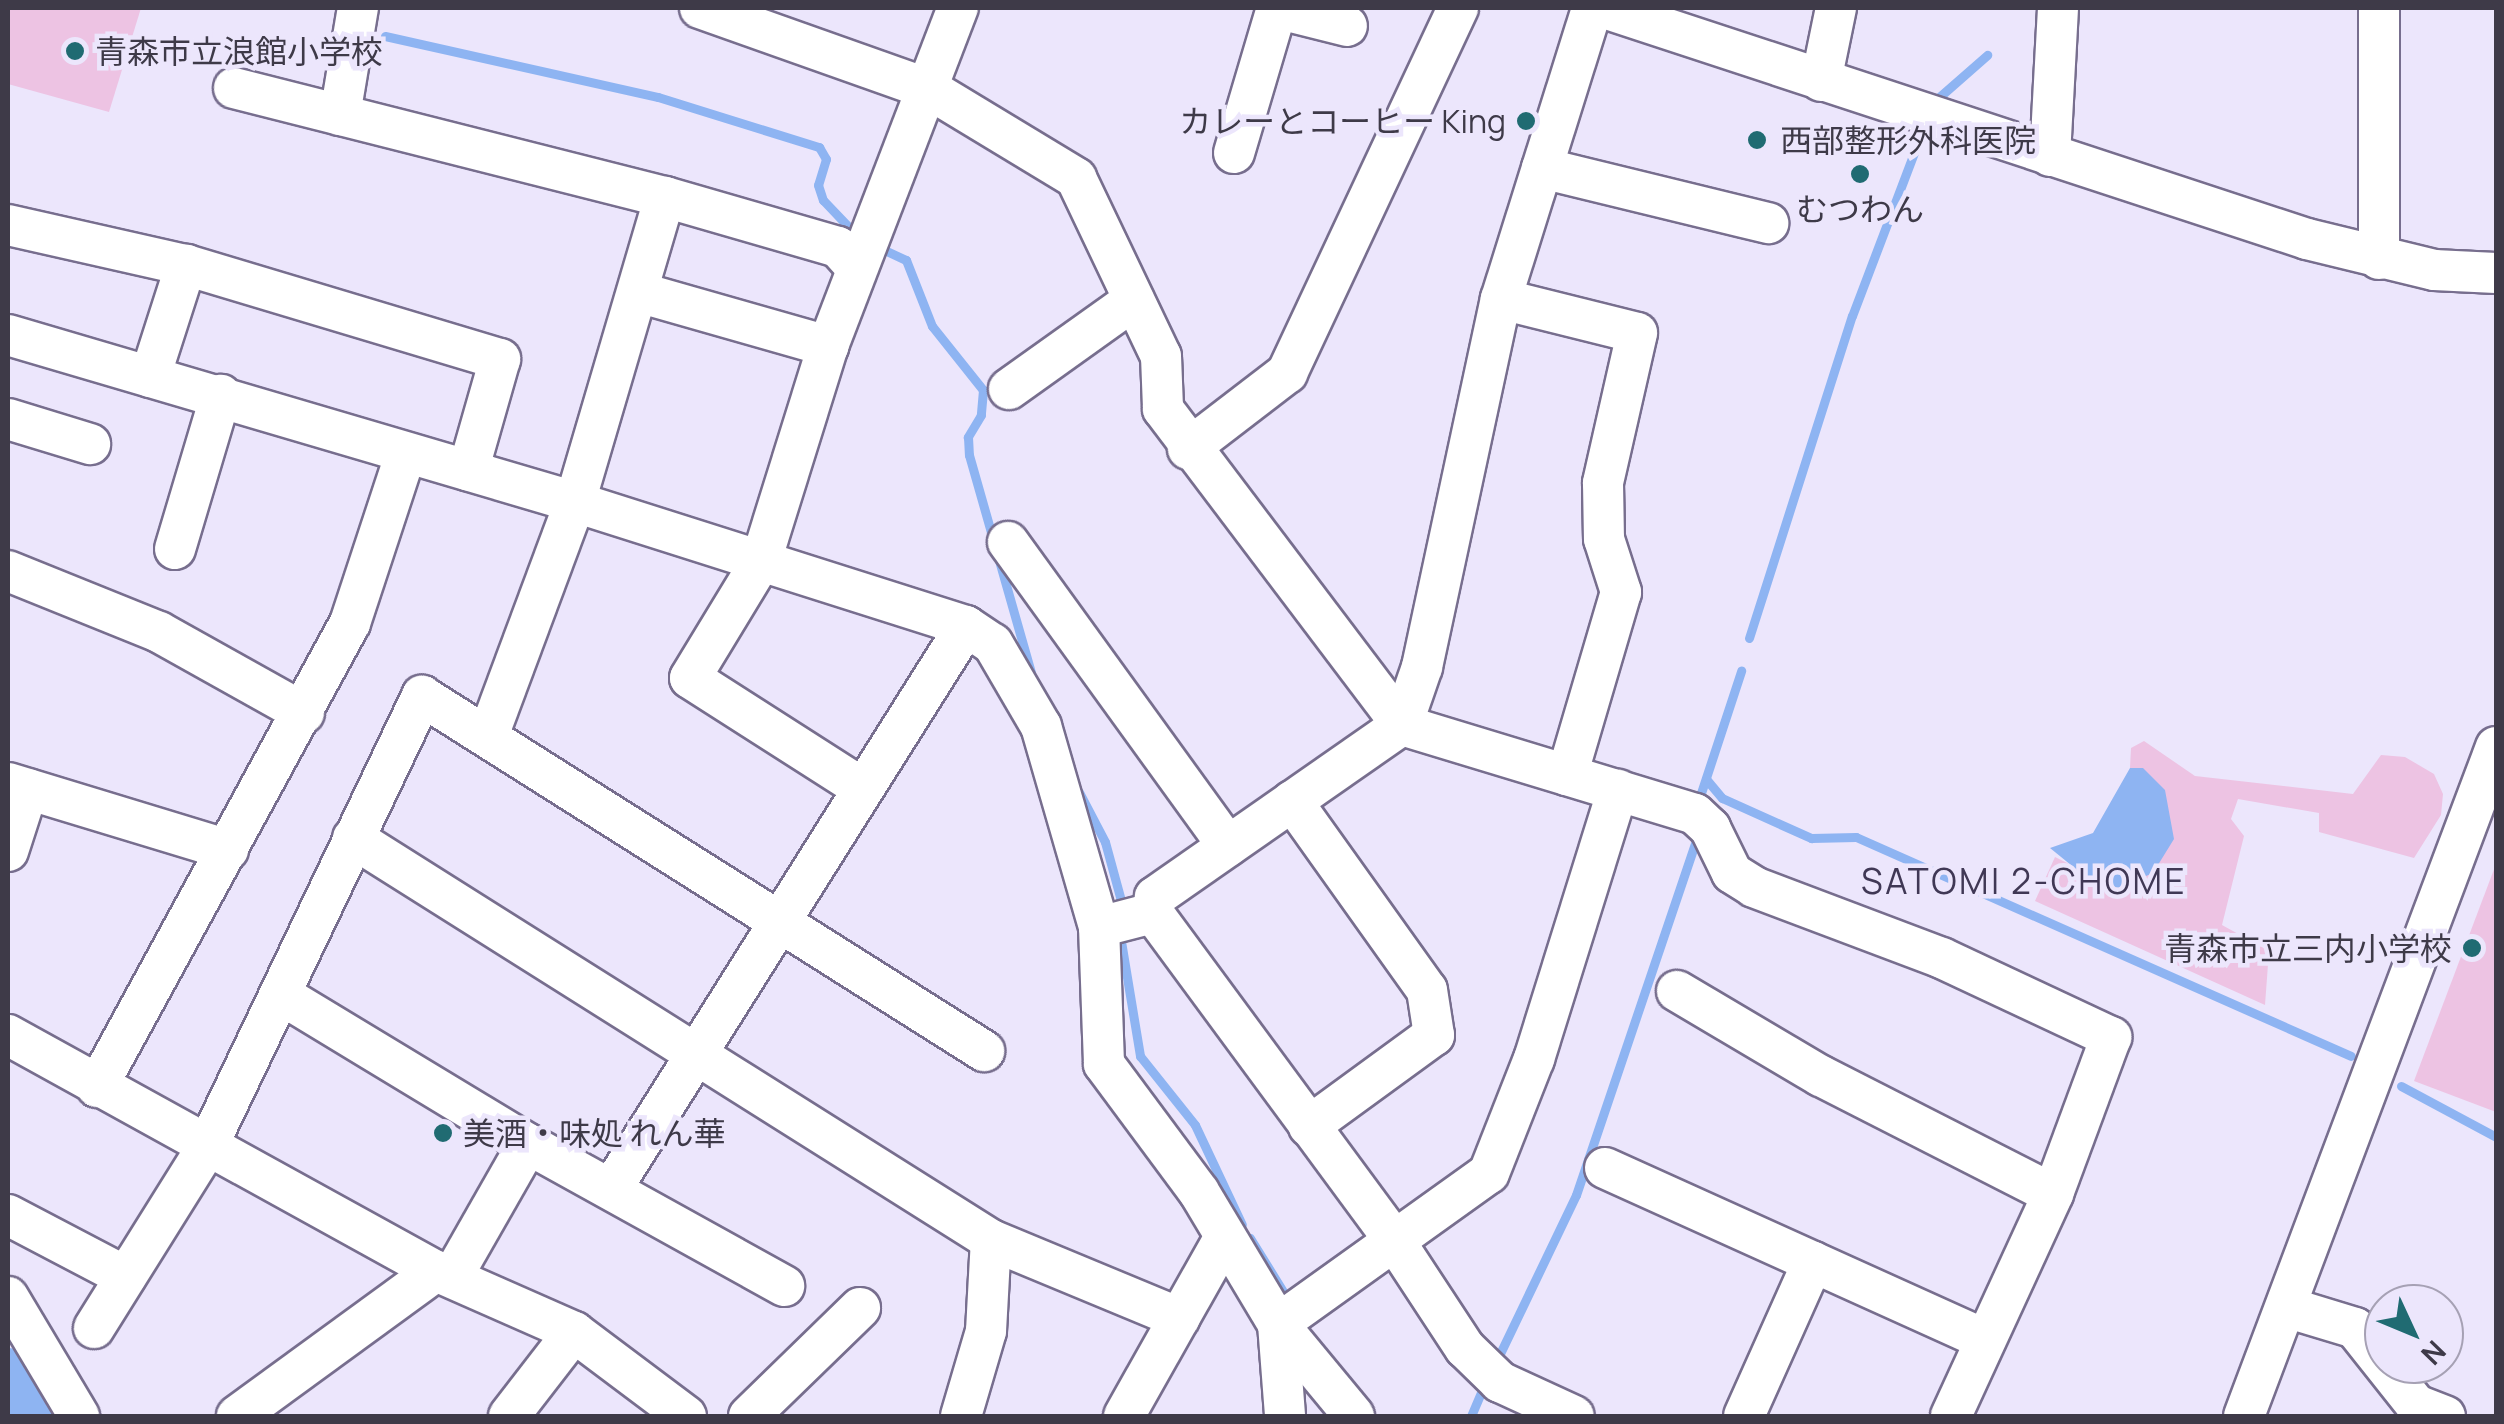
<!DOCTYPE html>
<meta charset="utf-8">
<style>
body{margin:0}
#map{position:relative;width:2504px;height:1424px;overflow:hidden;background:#ece6fc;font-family:Manrope,"Noto Sans JP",sans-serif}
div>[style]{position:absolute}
.green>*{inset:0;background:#edc3e3}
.water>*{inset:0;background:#8eb4f2}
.stream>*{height:9px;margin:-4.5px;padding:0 4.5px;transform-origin:4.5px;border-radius:4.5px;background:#8eb4f2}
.river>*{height:50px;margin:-25px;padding:0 25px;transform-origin:25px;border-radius:25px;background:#8eb4f2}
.roads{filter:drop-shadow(2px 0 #776e8e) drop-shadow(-2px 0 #776e8e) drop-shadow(0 2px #776e8e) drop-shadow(0 -2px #776e8e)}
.minor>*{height:40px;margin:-20px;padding:0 20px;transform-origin:20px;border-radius:20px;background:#fff}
.dots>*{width:28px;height:28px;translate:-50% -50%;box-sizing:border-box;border:5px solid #ece6fc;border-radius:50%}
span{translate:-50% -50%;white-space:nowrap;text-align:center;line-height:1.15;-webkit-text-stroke:9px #ece6fc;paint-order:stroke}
.poi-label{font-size:32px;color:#3e3a48}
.left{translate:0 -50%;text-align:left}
.right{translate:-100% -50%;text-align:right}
.neighbourhood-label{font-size:35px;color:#403855;letter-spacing:2.5px}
.frame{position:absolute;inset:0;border:10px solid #3e3a48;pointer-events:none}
.north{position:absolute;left:2364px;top:1284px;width:100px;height:100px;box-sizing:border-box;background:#ece6fc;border:2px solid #a6a1b4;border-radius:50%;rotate:134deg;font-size:28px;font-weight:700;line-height:40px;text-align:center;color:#3e3a48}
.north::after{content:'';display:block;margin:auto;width:35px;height:45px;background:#206b72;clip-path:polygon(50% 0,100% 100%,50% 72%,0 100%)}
</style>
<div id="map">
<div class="green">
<i style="clip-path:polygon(8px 8px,141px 8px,109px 112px,8px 84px)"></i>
<i style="clip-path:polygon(2144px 741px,2195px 776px,2353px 794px,2381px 755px,2405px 757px,2434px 774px,2443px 794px,2441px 815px,2414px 858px,2319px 832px,2319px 813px,2238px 799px,2231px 819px,2244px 836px,2222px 925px,2269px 951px,2265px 1005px,2035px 901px,2055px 857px,2118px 888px,2143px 768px,2130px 768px,2131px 748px)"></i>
<i style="clip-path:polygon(2496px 864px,2496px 1112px,2414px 1081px)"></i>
</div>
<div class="water">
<i style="clip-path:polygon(2130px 768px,2143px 768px,2165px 790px,2174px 839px,2153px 873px,2118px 888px,2082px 874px,2050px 848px,2093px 833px)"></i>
</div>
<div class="stream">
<i style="left:385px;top:36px;width:280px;rotate:12.6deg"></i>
<i style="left:658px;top:97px;width:169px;rotate:17.3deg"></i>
<i style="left:819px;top:147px;width:14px;rotate:60deg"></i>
<i style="left:826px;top:159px;width:27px;rotate:107deg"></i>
<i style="left:818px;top:185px;width:16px;rotate:72deg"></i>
<i style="left:823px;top:200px;width:52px;rotate:46.5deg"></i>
<i style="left:1937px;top:99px;width:67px;rotate:-41.3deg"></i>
<i style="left:878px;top:247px;width:31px;rotate:25deg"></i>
<i style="left:906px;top:260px;width:71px;rotate:68.5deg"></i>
<i style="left:932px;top:326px;width:82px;rotate:51.4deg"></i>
<i style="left:983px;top:390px;width:25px;rotate:95deg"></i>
<i style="left:981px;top:415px;width:26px;rotate:121deg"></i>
<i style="left:968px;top:437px;width:18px;rotate:87deg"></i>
<i style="left:969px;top:455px;width:226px;rotate:74.1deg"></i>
<i style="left:1749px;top:638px;width:338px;rotate:-72.3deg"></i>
<i style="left:1852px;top:316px;width:195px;rotate:-69.2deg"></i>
<i style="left:1706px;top:779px;width:25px;rotate:50deg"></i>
<i style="left:1722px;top:798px;width:98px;rotate:24.2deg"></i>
<i style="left:1811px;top:838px;width:45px;rotate:-1.3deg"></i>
<i style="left:1856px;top:837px;width:541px;rotate:23.87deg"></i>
<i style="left:1079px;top:792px;width:56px;rotate:62.5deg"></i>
<i style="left:1105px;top:842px;width:64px;rotate:74.7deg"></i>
<i style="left:1700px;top:796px;width:132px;rotate:-71.8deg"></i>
<i style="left:1120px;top:935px;width:123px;rotate:80.6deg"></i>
<i style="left:1140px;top:1056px;width:88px;rotate:51.4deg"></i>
<i style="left:1195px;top:1125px;width:110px;rotate:64.8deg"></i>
<i style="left:2401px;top:1086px;width:108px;rotate:28.2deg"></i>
<i style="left:1250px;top:1238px;width:65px;rotate:58.3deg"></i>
<i style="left:1495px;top:1364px;width:187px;rotate:-64.4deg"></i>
<i style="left:1576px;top:1195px;width:375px;rotate:-71.3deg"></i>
<i style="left:1471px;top:1416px;width:25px;rotate:-67deg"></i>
</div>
<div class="river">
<i style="left:8px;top:1373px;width:53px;rotate:54.2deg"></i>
</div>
<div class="roads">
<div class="minor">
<i style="left:700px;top:8px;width:243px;rotate:19.5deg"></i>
<i style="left:929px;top:89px;width:172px;rotate:31.2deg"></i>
<i style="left:1076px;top:178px;width:197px;rotate:64.5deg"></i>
<i style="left:1161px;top:356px;width:53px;rotate:87.8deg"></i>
<i style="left:1163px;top:409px;width:396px;rotate:52.9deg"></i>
<i style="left:1402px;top:725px;width:306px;rotate:16.9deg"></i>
<i style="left:1695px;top:814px;width:21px;rotate:43deg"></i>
<i style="left:1710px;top:828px;width:50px;rotate:63.9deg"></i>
<i style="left:1732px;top:873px;width:26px;rotate:32deg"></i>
<i style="left:1754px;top:887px;width:201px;rotate:20.7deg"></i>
<i style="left:1942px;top:958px;width:187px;rotate:25.1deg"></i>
<i style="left:2111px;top:1037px;width:167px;rotate:110.3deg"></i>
<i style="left:2053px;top:1194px;width:244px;rotate:114.7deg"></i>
<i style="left:1604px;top:8px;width:740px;rotate:18.19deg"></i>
<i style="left:2307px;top:239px;width:131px;rotate:13.7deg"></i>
<i style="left:2434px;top:270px;width:62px;rotate:2.8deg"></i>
<i style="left:2379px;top:8px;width:251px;rotate:90deg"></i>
<i style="left:1280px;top:9px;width:69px;rotate:14.2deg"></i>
<i style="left:1821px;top:81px;width:75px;rotate:-78.4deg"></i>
<i style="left:234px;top:88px;width:445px;rotate:14.2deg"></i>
<i style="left:665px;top:197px;width:180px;rotate:16.1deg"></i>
<i style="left:838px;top:247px;width:28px;rotate:48deg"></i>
<i style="left:340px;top:115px;width:109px;rotate:-80.5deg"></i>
<i style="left:1234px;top:153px;width:151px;rotate:-73.5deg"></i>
<i style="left:2050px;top:156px;width:148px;rotate:-86.9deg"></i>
<i style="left:1542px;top:168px;width:233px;rotate:13.7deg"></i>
<i style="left:8px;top:225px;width:182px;rotate:12.7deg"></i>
<i style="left:186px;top:265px;width:328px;rotate:16.7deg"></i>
<i style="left:500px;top:359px;width:116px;rotate:105.9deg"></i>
<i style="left:638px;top:292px;width:198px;rotate:15.9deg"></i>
<i style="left:1501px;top:299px;width:140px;rotate:14deg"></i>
<i style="left:1637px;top:333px;width:154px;rotate:102.8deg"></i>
<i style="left:1603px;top:483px;width:56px;rotate:89deg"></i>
<i style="left:1604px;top:539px;width:56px;rotate:72.2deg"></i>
<i style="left:1621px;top:592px;width:191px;rotate:106.4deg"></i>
<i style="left:8px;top:335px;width:591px;rotate:16.41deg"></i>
<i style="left:575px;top:502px;width:410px;rotate:17.6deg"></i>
<i style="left:966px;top:626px;width:32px;rotate:34deg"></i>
<i style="left:993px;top:644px;width:95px;rotate:59.7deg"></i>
<i style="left:1041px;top:726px;width:209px;rotate:73.9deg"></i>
<i style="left:1099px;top:927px;width:137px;rotate:87.9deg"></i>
<i style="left:1104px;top:1064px;width:159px;rotate:53.4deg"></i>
<i style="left:1199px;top:1192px;width:154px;rotate:59.1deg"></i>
<i style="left:1278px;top:1324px;width:119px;rotate:50.4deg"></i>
<i style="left:150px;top:377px;width:118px;rotate:-72.2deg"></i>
<i style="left:1009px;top:389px;width:153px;rotate:-35.5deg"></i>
<i style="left:8px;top:419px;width:86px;rotate:17deg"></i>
<i style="left:1188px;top:449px;width:125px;rotate:-37.5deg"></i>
<i style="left:1287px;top:373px;width:403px;rotate:-64.9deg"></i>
<i style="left:1008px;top:542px;width:375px;rotate:54.1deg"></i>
<i style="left:175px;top:549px;width:161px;rotate:-73.4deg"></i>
<i style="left:8px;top:571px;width:163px;rotate:22deg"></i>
<i style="left:159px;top:632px;width:166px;rotate:29.2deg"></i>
<i style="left:488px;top:736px;width:250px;rotate:-69.6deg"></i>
<i style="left:575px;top:502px;width:318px;rotate:-73.6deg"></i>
<i style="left:8px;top:783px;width:230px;rotate:16.9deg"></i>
<i style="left:862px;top:788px;width:204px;rotate:-147.4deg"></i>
<i style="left:690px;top:678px;width:137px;rotate:-58.7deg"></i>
<i style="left:761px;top:561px;width:225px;rotate:-72.7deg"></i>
<i style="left:828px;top:346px;width:362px;rotate:-69deg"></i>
<i style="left:1292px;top:801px;width:232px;rotate:54.5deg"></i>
<i style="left:1427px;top:990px;width:46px;rotate:81.2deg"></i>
<i style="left:1434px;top:1035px;width:155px;rotate:143.9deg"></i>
<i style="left:353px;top:838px;width:754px;rotate:32.21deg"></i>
<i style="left:991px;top:1240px;width:204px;rotate:22.5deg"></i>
<i style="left:8px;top:851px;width:65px;rotate:-72.1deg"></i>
<i style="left:1153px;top:913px;width:403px;rotate:53.6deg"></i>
<i style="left:1392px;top:1237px;width:133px;rotate:56.7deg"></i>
<i style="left:1465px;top:1348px;width:49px;rotate:44.2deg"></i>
<i style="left:1500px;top:1382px;width:81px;rotate:24.7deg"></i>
<i style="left:1099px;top:927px;width:56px;rotate:-14.5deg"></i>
<i style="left:1153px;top:913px;width:16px;rotate:-83deg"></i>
<i style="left:1155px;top:897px;width:301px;rotate:-34.9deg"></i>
<i style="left:1402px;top:725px;width:61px;rotate:-71deg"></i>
<i style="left:1422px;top:667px;width:376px;rotate:-77.9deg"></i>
<i style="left:1501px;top:299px;width:305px;rotate:-72.6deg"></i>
<i style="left:1677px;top:991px;width:167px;rotate:30.6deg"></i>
<i style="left:1821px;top:1076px;width:260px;rotate:27deg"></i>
<i style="left:280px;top:994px;width:290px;rotate:31.2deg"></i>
<i style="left:528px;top:1144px;width:293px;rotate:29deg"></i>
<i style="left:8px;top:1035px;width:489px;rotate:28.9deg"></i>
<i style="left:436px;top:1271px;width:151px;rotate:23.8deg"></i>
<i style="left:574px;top:1332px;width:140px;rotate:36.9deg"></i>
<i style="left:97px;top:1087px;width:528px;rotate:-61.4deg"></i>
<i style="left:350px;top:623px;width:179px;rotate:-71.8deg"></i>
<i style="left:1605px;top:1168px;width:416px;rotate:24.3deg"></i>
<i style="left:612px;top:1188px;width:664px;rotate:-57.79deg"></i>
<i style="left:8px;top:1215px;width:133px;rotate:27.7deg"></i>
<i style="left:452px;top:1277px;width:153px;rotate:-60.3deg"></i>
<i style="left:8px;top:1297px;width:139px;rotate:59.2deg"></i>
<i style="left:2286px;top:1307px;width:72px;rotate:16.9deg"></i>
<i style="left:2355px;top:1328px;width:98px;rotate:51.6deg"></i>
<i style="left:2416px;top:1405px;width:31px;rotate:21deg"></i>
<i style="left:1278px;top:1324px;width:259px;rotate:-35.6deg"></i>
<i style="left:1489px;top:1173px;width:123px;rotate:-68.5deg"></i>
<i style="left:1534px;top:1059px;width:282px;rotate:-72.7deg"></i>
<i style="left:1278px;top:1324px;width:92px;rotate:85.6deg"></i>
<i style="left:94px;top:1328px;width:213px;rotate:-58deg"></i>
<i style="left:207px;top:1147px;width:500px;rotate:-64.5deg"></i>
<i style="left:422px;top:696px;width:665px;rotate:32.28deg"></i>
<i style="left:237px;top:1416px;width:246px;rotate:-36.1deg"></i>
<i style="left:509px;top:1416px;width:106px;rotate:-52.3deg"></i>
<i style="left:749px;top:1416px;width:155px;rotate:-44.2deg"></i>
<i style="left:961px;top:1416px;width:89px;rotate:-73.6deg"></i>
<i style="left:986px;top:1331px;width:91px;rotate:-86.9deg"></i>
<i style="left:1124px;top:1416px;width:202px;rotate:-60.6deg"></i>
<i style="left:1744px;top:1416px;width:169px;rotate:-65.9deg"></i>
<i style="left:2244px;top:1416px;width:715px;rotate:-69.36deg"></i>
</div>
</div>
<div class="dots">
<i style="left:75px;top:51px;background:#206b72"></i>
<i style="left:1526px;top:121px;background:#206b72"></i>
<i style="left:1757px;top:140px;background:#206b72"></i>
<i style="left:1860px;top:174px;background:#206b72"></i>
<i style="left:2472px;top:948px;background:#206b72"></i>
<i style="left:443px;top:1133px;background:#206b72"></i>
</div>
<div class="poi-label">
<span class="left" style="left:95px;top:51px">青森市立浪館小学校</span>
<span class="right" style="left:1506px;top:121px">カレーとコーヒー King</span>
<span class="left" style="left:1780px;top:140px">西部整形外科医院</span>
<span style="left:1860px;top:209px">むつわん</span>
<span class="right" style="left:2452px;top:948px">青森市立三内小学校</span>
<span class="left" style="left:463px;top:1133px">美酒・味処 れん華</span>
</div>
<div class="neighbourhood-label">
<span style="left:2024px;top:881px">SATOMI 2-CHOME</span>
</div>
<div class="frame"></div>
<div class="north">N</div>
</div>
